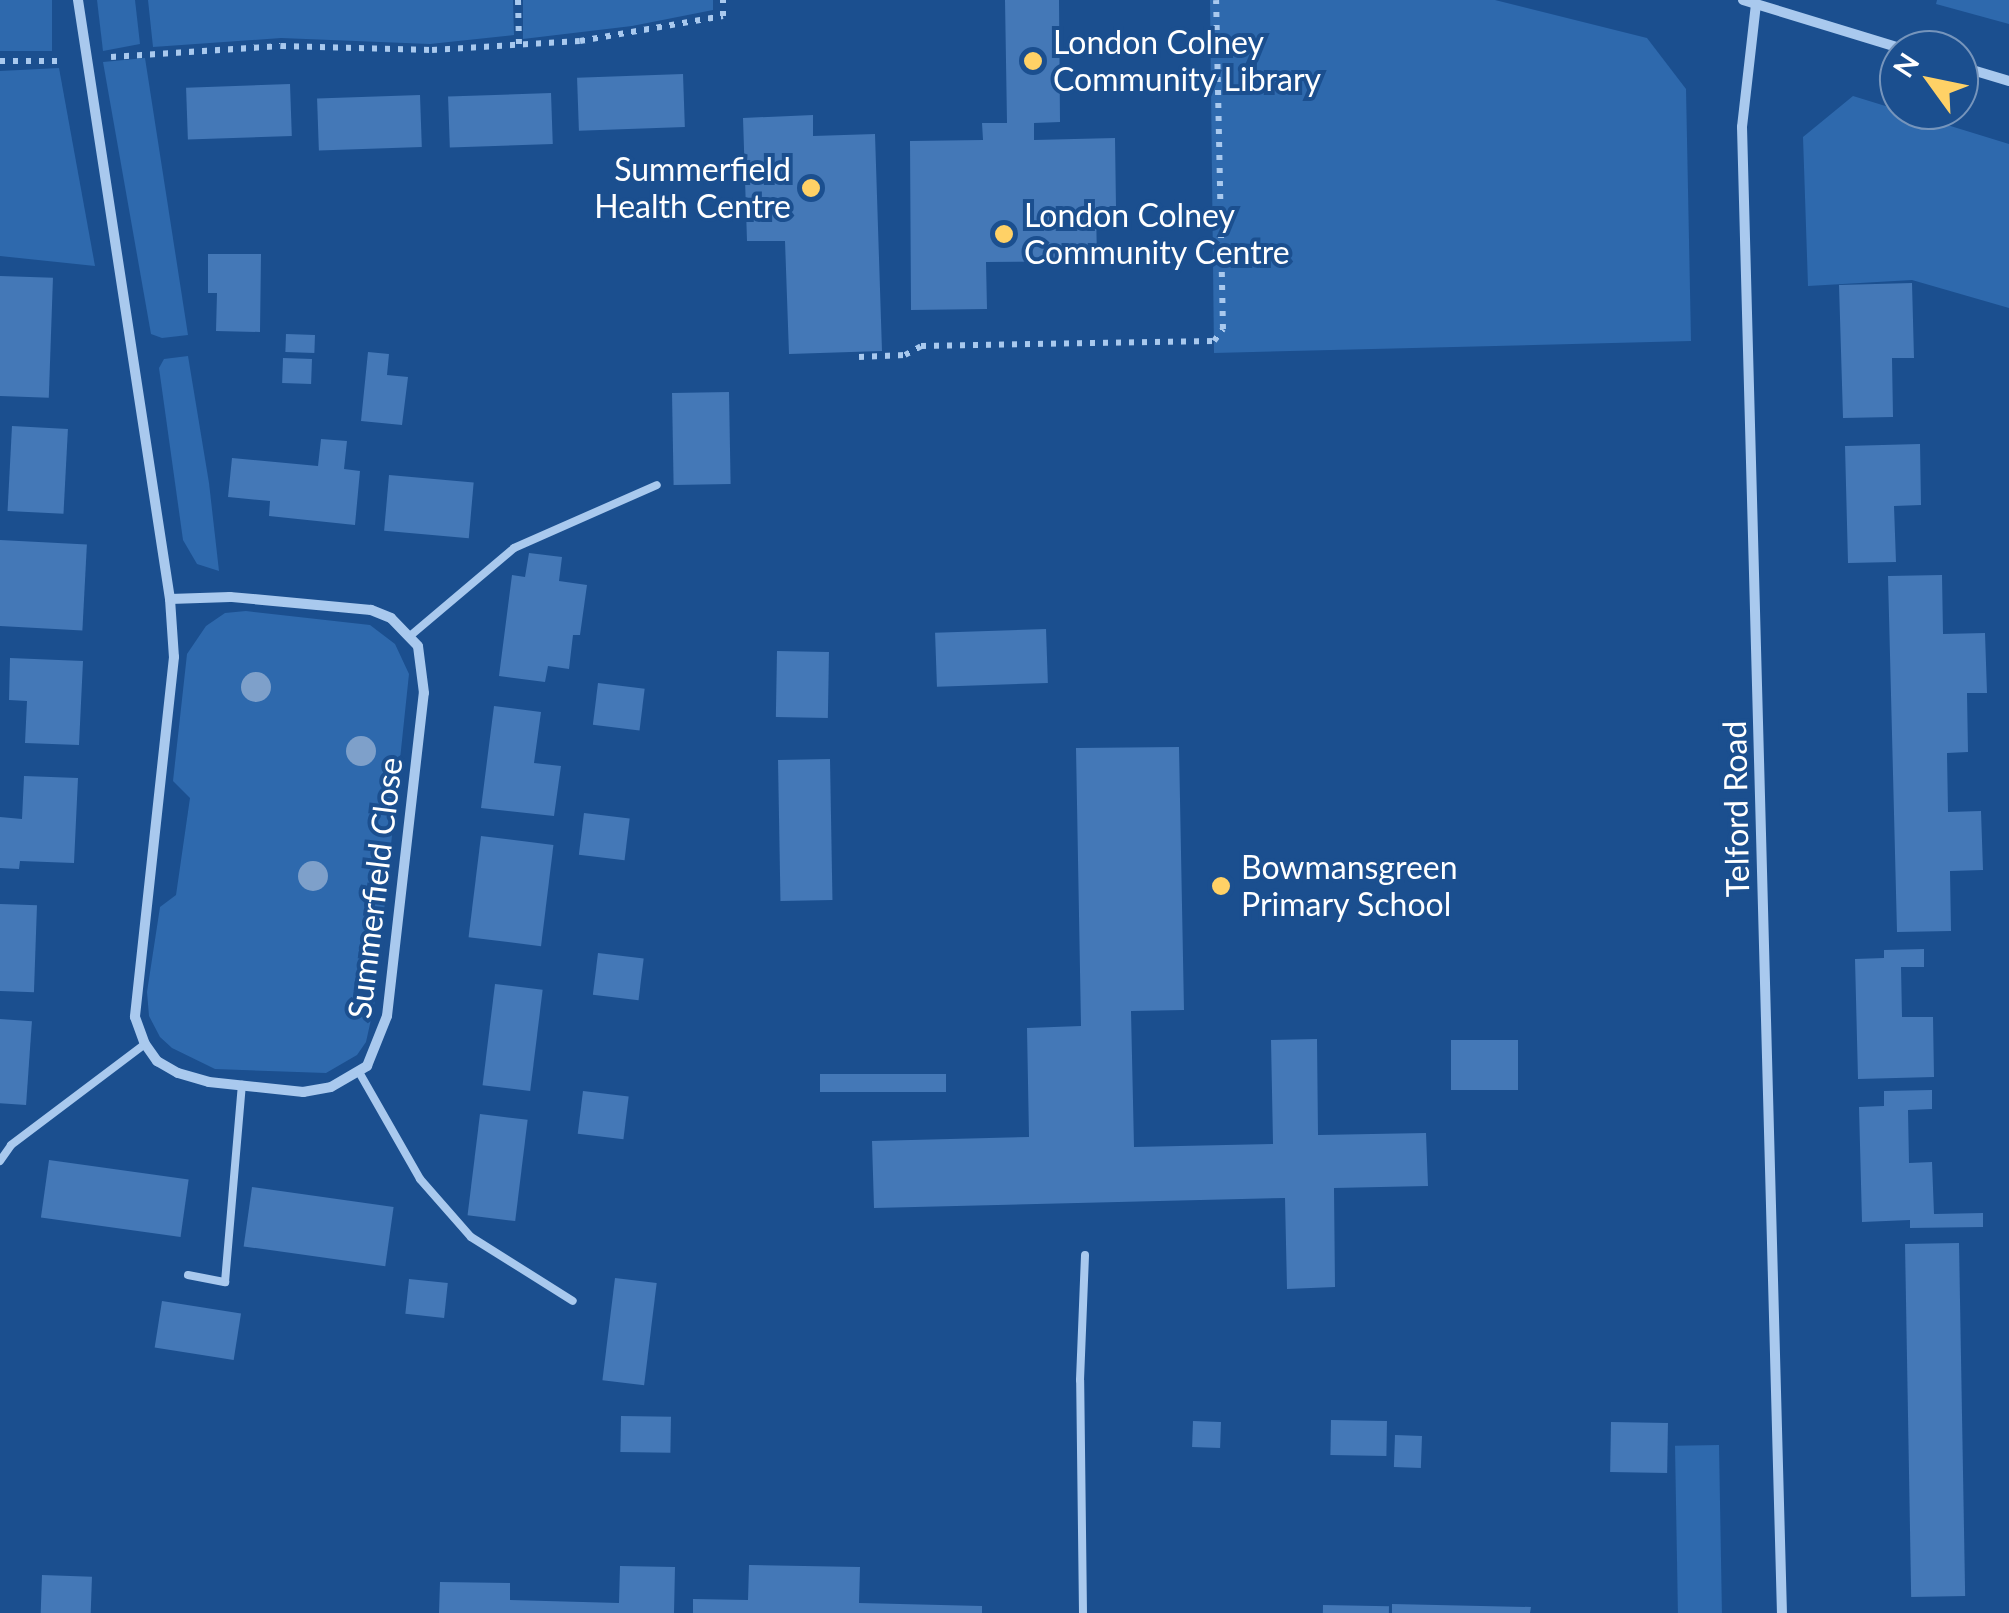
<!DOCTYPE html>
<style>
body{margin:0}
#map{position:relative;width:2009px;height:1613px;overflow:hidden;background:#1b4f8f;font-family:Lato,sans-serif}
div>[style]{position:absolute}
.green>*{inset:0;background:#2e69ad;transform-origin:0 0}
.building>*{inset:0;background:#4478b7;transform-origin:0 0}
.path>*{height:6px;margin-top:-3px;transform-origin:0;background:repeating-linear-gradient(90deg,#a9c9ee 0 5px,transparent 0 13px)}
.lane>*{height:8px;margin:-4px;padding:0 4px;transform-origin:4px;border-radius:4px;background:#a9c9ee}
.street>*{height:10px;margin:-5px;padding:0 5px;transform-origin:5px;border-radius:5px;background:#a9c9ee}
.trees>*{width:30px;height:30px;margin:-15px;border-radius:50%;background:#7ea0ca}
.dots>*{width:28px;height:28px;translate:-50% -50%;box-sizing:border-box;border:5px solid #1b4f8f;border-radius:50%}
span{translate:-50% -50%;white-space:nowrap;text-align:center;line-height:1.15;-webkit-text-stroke:8px #1b4f8f;paint-order:stroke}
.poi-label{font-size:32px;color:#fff}
.left{translate:0 -50%;text-align:left}
.right{translate:-100% -50%;text-align:right}
.street-label{font-size:32px;color:#fff}
.north{position:absolute;left:1879px;top:30px;width:100px;height:100px;box-sizing:border-box;background:#1b4f8f;border:2px solid #7695bc;border-radius:50%;rotate:303deg;font-size:28px;font-weight:700;line-height:40px;text-align:center;color:#fff}
.north::after{content:'';display:block;margin:auto;width:35px;height:45px;background:#ffd166;clip-path:polygon(50% 0,100% 100%,50% 72%,0 100%)}
</style>
<div id="map">
<div class="green">
<i style="left:0;top:0;width:52px;height:51px"></i>
<i style="clip-path:polygon(97px 0,135px 0,140px 44px,103px 51px)"></i>
<i style="clip-path:polygon(148px 0,513px 0,514px 35px,430px 44px,281px 38px,153px 47px)"></i>
<i style="clip-path:polygon(523px 0,713px 0,713px 10px,632px 26px,523px 39px)"></i>
<i style="clip-path:polygon(1210px 0,1495px 0,1647px 38px,1686px 89px,1691px 341px,1214px 353px)"></i>
<i style="clip-path:polygon(1937px 0,2009px 0,2009px 24px,1936px 4px)"></i>
<i style="clip-path:polygon(145px 58px,188px 335px,162px 338px,151px 334px,103px 62px)"></i>
<i style="clip-path:polygon(59px 68px,95px 266px,0 256px,0 71px)"></i>
<i style="clip-path:polygon(1853px 96px,2009px 144px,2009px 308px,1912px 280px,1808px 286px,1803px 137px)"></i>
<i style="clip-path:polygon(188px 356px,209px 483px,219px 571px,197px 564px,183px 540px,159px 368px,164px 359px)"></i>
<i style="clip-path:polygon(246px 611px,370px 625px,395px 644px,409px 674px,374px 1006px,366px 1042px,357px 1055px,326px 1073px,215px 1069px,172px 1048px,160px 1037px,149px 1016px,147px 992px,160px 907px,176px 895px,190px 798px,173px 781px,187px 654px,206px 626px,225px 613px)"></i>
<i style="left:1719px;top:1445px;width:168px;height:44px;rotate:89deg"></i>
</div>
<div class="building">
<i style="clip-path:polygon(1005px 0,1059px 0,1060px 122px,1034px 123px,1034px 140px,1115px 138px,1116px 207px,1096px 207px,1097px 261px,986px 262px,987px 309px,911px 310px,910px 141px,983px 140px,982px 123px,1007px 123px)"></i>
<i style="left:683px;top:74px;width:53px;height:106px;rotate:88deg"></i>
<i style="left:290px;top:84px;width:52px;height:104px;rotate:88deg"></i>
<i style="left:551px;top:93px;width:51px;height:103px;rotate:88deg"></i>
<i style="left:420px;top:95px;width:52px;height:103px;rotate:88deg"></i>
<i style="clip-path:polygon(813px 115px,813px 136px,875px 134px,882px 351px,789px 354px,785px 241px,747px 241px,743px 118px)"></i>
<i style="clip-path:polygon(208px 254px,261px 254px,260px 332px,216px 331px,217px 293px,208px 293px)"></i>
<i style="left:0;top:276px;width:53px;height:120px;rotate:2deg"></i>
<i style="clip-path:polygon(1912px 283px,1914px 358px,1892px 358px,1893px 417px,1843px 418px,1839px 285px)"></i>
<i style="left:286px;top:334px;width:29px;height:18px;rotate:2deg"></i>
<i style="clip-path:polygon(368px 352px,389px 354px,387px 375px,408px 377px,402px 425px,361px 421px)"></i>
<i style="left:283px;top:358px;width:29px;height:25px;rotate:2deg"></i>
<i style="left:729px;top:392px;width:92px;height:57px;rotate:89deg"></i>
<i style="left:12px;top:426px;width:56px;height:85px;rotate:3deg"></i>
<i style="clip-path:polygon(321px 439px,347px 441px,344px 469px,360px 471px,355px 525px,269px 516px,270px 501px,228px 497px,232px 458px,318px 466px)"></i>
<i style="clip-path:polygon(1920px 444px,1921px 505px,1894px 506px,1896px 562px,1848px 563px,1845px 446px)"></i>
<i style="left:389px;top:475px;width:85px;height:56px;rotate:5deg"></i>
<i style="left:0;top:540px;width:87px;height:86px;rotate:3deg"></i>
<i style="clip-path:polygon(529px 553px,562px 557px,559px 581px,587px 585px,580px 635px,573px 635px,569px 669px,548px 666px,545px 682px,499px 676px,512px 575px,525px 577px)"></i>
<i style="clip-path:polygon(1942px 575px,1943px 634px,1985px 633px,1987px 693px,1967px 693px,1968px 752px,1947px 753px,1948px 812px,1981px 811px,1983px 870px,1950px 871px,1951px 931px,1897px 932px,1888px 576px)"></i>
<i style="left:1046px;top:629px;width:54px;height:111px;rotate:88deg"></i>
<i style="left:777px;top:651px;width:52px;height:66px;rotate:1deg"></i>
<i style="clip-path:polygon(10px 658px,83px 661px,79px 745px,25px 743px,27px 701px,9px 700px)"></i>
<i style="left:598px;top:683px;width:47px;height:42px;rotate:7deg"></i>
<i style="clip-path:polygon(494px 706px,541px 712px,534px 763px,561px 766px,554px 816px,481px 808px)"></i>
<i style="clip-path:polygon(1179px 747px,1184px 1010px,1131px 1011px,1134px 1147px,1273px 1144px,1271px 1040px,1317px 1039px,1318px 1135px,1426px 1133px,1428px 1186px,1334px 1188px,1335px 1287px,1287px 1289px,1285px 1198px,874px 1208px,872px 1141px,1029px 1137px,1027px 1028px,1081px 1026px,1076px 748px)"></i>
<i style="left:830px;top:759px;width:141px;height:52px;rotate:89deg"></i>
<i style="clip-path:polygon(24px 776px,78px 778px,74px 863px,20px 861px,19px 869px,0 868px,0 817px,22px 819px)"></i>
<i style="left:584px;top:813px;width:46px;height:42px;rotate:7deg"></i>
<i style="left:481px;top:836px;width:73px;height:102px;rotate:7deg"></i>
<i style="left:0;top:904px;width:37px;height:87px;rotate:2deg"></i>
<i style="clip-path:polygon(1924px 949px,1924px 967px,1901px 967px,1902px 1017px,1933px 1017px,1934px 1077px,1858px 1079px,1855px 959px,1884px 958px,1884px 950px)"></i>
<i style="left:598px;top:953px;width:46px;height:42px;rotate:7deg"></i>
<i style="left:495px;top:984px;width:48px;height:102px;rotate:7deg"></i>
<i style="left:0;top:1019px;width:32px;height:84px;rotate:4deg"></i>
<i style="left:1518px;top:1040px;width:50px;height:67px;rotate:90deg"></i>
<i style="left:820px;top:1074px;width:126px;height:18px"></i>
<i style="clip-path:polygon(1932px 1090px,1932px 1109px,1908px 1110px,1909px 1163px,1932px 1162px,1934px 1214px,1983px 1213px,1983px 1227px,1910px 1228px,1910px 1220px,1862px 1222px,1859px 1107px,1884px 1106px,1884px 1091px)"></i>
<i style="left:583px;top:1091px;width:46px;height:43px;rotate:7deg"></i>
<i style="left:480px;top:1114px;width:48px;height:102px;rotate:7deg"></i>
<i style="left:49px;top:1160px;width:141px;height:58px;rotate:8deg"></i>
<i style="left:252px;top:1187px;width:143px;height:60px;rotate:8deg"></i>
<i style="left:1959px;top:1243px;width:353px;height:54px;rotate:89deg"></i>
<i style="left:615px;top:1278px;width:42px;height:103px;rotate:7deg"></i>
<i style="left:409px;top:1279px;width:39px;height:35px;rotate:6deg"></i>
<i style="left:162px;top:1301px;width:80px;height:47px;rotate:9deg"></i>
<i style="left:621px;top:1416px;width:50px;height:36px;rotate:1deg"></i>
<i style="left:1331px;top:1420px;width:56px;height:35px;rotate:1deg"></i>
<i style="left:1193px;top:1421px;width:28px;height:26px;rotate:2deg"></i>
<i style="left:1611px;top:1422px;width:57px;height:50px;rotate:1deg"></i>
<i style="left:1395px;top:1435px;width:27px;height:32px;rotate:2deg"></i>
<i style="clip-path:polygon(749px 1565px,860px 1567px,859px 1603px,982px 1606px,982px 1613px,693px 1613px,693px 1599px,748px 1600px)"></i>
<i style="clip-path:polygon(620px 1566px,675px 1567px,674px 1613px,439px 1613px,440px 1582px,510px 1583px,510px 1600px,619px 1603px)"></i>
<i style="left:42px;top:1575px;width:50px;height:38px;rotate:2deg"></i>
<i style="clip-path:polygon(1392px 1604px,1531px 1607px,1530px 1613px,1392px 1613px)"></i>
<i style="left:1323px;top:1605px;width:66px;height:8px;rotate:1deg"></i>
</div>
<div class="path">
<i style="left:518px;top:0;width:44px;rotate:88.7deg"></i>
<i style="left:111px;top:57px;width:170px;rotate:-3.7deg"></i>
<i style="left:281px;top:46px;width:151px;rotate:1.5deg"></i>
<i style="left:432px;top:50px;width:148px;rotate:-3.5deg"></i>
<i style="left:580px;top:41px;width:145px;rotate:-9.9deg"></i>
<i style="left:723px;top:16px;width:16px;rotate:-90deg"></i>
<i style="left:0;top:61px;width:59px"></i>
<i style="left:859px;top:357px;width:46px;rotate:-2.5deg"></i>
<i style="left:905px;top:355px;width:18px;rotate:-29deg"></i>
<i style="left:921px;top:346px;width:293px;rotate:-1deg"></i>
<i style="left:1214px;top:341px;width:15px;rotate:-53deg"></i>
<i style="left:1223px;top:329px;width:329px;rotate:-91.2deg"></i>
</div>
<div class="lane">
<i style="left:410px;top:636px;width:136px;rotate:-40.2deg"></i>
<i style="left:514px;top:548px;width:156px;rotate:-23.8deg"></i>
<i style="left:359px;top:1072px;width:123px;rotate:60.3deg"></i>
<i style="left:420px;top:1179px;width:77px;rotate:48.7deg"></i>
<i style="left:471px;top:1237px;width:120px;rotate:32.1deg"></i>
<i style="left:0;top:1161px;width:19px;rotate:-55deg"></i>
<i style="left:11px;top:1145px;width:168px;rotate:-37deg"></i>
<i style="left:188px;top:1275px;width:38px;rotate:11deg"></i>
<i style="left:225px;top:1282px;width:198px;rotate:-85.1deg"></i>
<i style="left:1083px;top:1613px;width:233px;rotate:-90.7deg"></i>
<i style="left:1080px;top:1380px;width:125px;rotate:-87.7deg"></i>
</div>
<div class="street">
<i style="left:78px;top:0;width:606px;rotate:81.27deg"></i>
<i style="left:170px;top:599px;width:58px;rotate:86.1deg"></i>
<i style="left:174px;top:657px;width:362px;rotate:96.2deg"></i>
<i style="left:135px;top:1017px;width:29px;rotate:70deg"></i>
<i style="left:145px;top:1044px;width:21px;rotate:55deg"></i>
<i style="left:157px;top:1061px;width:24px;rotate:30deg"></i>
<i style="left:178px;top:1073px;width:32px;rotate:16deg"></i>
<i style="left:209px;top:1082px;width:95px;rotate:6.1deg"></i>
<i style="left:303px;top:1092px;width:28px;rotate:-10deg"></i>
<i style="left:331px;top:1087px;width:42px;rotate:-30.3deg"></i>
<i style="left:367px;top:1066px;width:54px;rotate:-68.2deg"></i>
<i style="left:387px;top:1016px;width:325px;rotate:-83.5deg"></i>
<i style="left:424px;top:693px;width:47px;rotate:-97.3deg"></i>
<i style="left:418px;top:646px;width:39px;rotate:-134deg"></i>
<i style="left:391px;top:618px;width:22px;rotate:-158deg"></i>
<i style="left:371px;top:610px;width:142px;rotate:-174.7deg"></i>
<i style="left:230px;top:597px;width:60px;rotate:178.1deg"></i>
<i style="left:1743px;top:0;width:171px;rotate:17deg"></i>
<i style="left:1756px;top:4px;width:124px;rotate:96.5deg"></i>
<i style="left:1742px;top:127px;width:1487px;rotate:88.46deg"></i>
<i style="left:1959px;top:66px;width:52px;rotate:16.7deg"></i>
</div>
<div class="trees">
<i style="left:256px;top:687px"></i>
<i style="left:361px;top:751px"></i>
<i style="left:313px;top:876px"></i>
</div>
<div class="dots">
<i style="left:1033px;top:61px;background:#ffd166"></i>
<i style="left:811px;top:188px;background:#ffd166"></i>
<i style="left:1004px;top:234px;background:#ffd166"></i>
<i style="left:1221px;top:886px;background:#ffd166"></i>
</div>
<div class="poi-label">
<span class="left" style="left:1053px;top:61px">London Colney<br>Community Library</span>
<span class="right" style="left:791px;top:188px">Summerfield<br>Health Centre</span>
<span class="left" style="left:1024px;top:234px">London Colney<br>Community Centre</span>
<span class="left" style="left:1241px;top:886px">Bowmansgreen<br>Primary School</span>
</div>
<div class="street-label">
<span style="left:1736px;top:809px;rotate:-91deg">Telford Road</span>
<span style="left:375px;top:888px;rotate:-83deg">Summerfield Close</span>
</div>
<div class="north">N</div>
</div>
